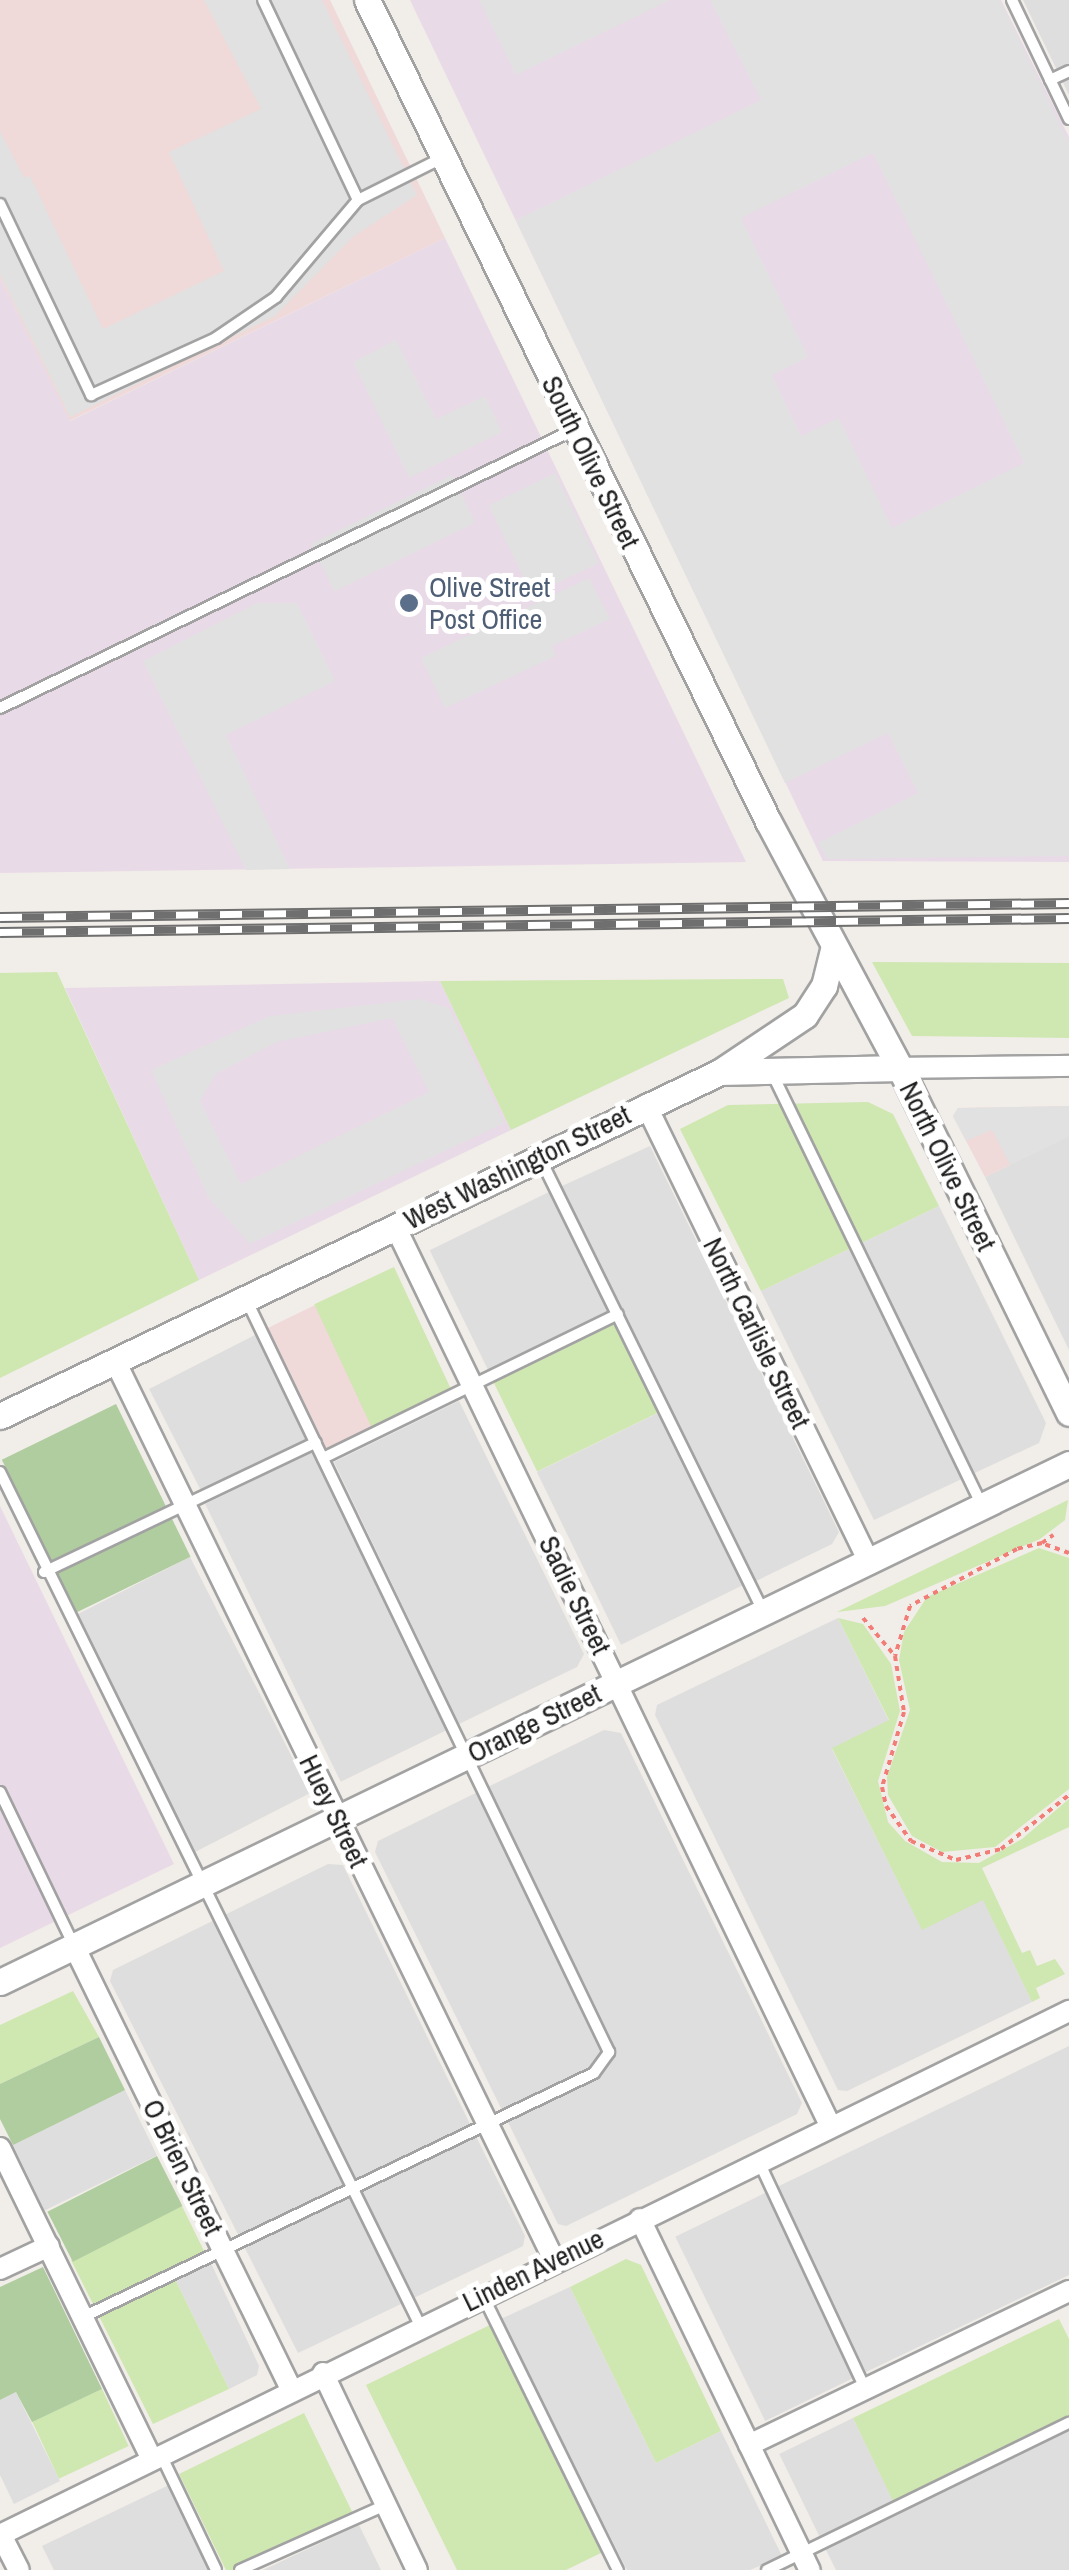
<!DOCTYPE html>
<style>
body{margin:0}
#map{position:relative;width:1069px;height:2570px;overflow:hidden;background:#f1ede8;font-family:"Archivo Narrow",sans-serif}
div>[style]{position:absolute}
.residential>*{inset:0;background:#dfdede;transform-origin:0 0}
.commercial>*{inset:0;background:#f0d9d9;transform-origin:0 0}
.industrial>*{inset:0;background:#e9dae7}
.grass>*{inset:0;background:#cfe7b1;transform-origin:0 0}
.forest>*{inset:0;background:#afcd9f;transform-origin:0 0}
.parking>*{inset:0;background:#e1e1e1;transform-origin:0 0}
.path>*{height:4px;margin-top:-2px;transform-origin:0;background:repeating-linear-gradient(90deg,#f27d77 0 5px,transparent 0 10px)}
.roads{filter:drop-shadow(2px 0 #a2a2a2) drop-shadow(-2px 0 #a2a2a2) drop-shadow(0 2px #a2a2a2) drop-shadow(0 -2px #a2a2a2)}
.service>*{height:10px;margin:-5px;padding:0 5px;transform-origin:5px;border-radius:5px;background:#fff}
.minor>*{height:20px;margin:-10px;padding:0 10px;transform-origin:10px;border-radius:10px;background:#fff}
.tertiary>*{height:25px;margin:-12.5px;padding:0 12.5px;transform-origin:12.5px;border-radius:12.5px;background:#fff}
.rail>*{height:11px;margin-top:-5.5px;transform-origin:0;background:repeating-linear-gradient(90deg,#fff 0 22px,#6f6f6f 0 44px);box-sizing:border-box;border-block:2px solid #6f6f6f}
.dots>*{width:28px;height:28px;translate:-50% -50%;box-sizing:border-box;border:5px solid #fff;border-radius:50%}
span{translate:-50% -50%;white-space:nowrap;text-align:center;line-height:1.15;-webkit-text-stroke:10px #fff;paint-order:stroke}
.street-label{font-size:28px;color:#212121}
.service-label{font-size:28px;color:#4e5e75}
.left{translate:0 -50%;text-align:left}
</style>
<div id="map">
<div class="residential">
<i style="clip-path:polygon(1023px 0,1069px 0,1069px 95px)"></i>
<i style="clip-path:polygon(1069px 1136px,1069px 1350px,985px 1177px)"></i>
<i style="clip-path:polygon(650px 1146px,839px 1532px,832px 1544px,754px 1582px,562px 1186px)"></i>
<i style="left:551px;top:1191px;width:133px;height:135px;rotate:64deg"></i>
<i style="clip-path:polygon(939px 1206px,1046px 1423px,1039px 1443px,874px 1520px,761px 1291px)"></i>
<i style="left:257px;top:1334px;width:119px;height:121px;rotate:63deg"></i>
<i style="clip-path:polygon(459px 1401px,584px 1654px,577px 1667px,459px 1724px,334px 1462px)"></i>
<i style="left:660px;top:1412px;width:192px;height:137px;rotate:64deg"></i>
<i style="left:314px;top:1451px;width:309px;height:121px;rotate:64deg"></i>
<i style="left:190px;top:1557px;width:265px;height:130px;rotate:63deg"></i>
<i style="clip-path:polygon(838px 1618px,889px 1721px,832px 1749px,922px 1929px,983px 1899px,1032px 2002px,847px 2091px,838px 2090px,655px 1715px,657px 1705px)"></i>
<i style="clip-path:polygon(604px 1730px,621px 1733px,802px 2103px,797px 2114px,566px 2226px,558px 2224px,375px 1852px,378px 1841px)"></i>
<i style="clip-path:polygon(328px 1864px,343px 1865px,525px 2236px,523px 2246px,298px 2353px,110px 1981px,113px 1970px)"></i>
<i style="clip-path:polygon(1069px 2046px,1069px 2275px,866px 2372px,777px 2187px)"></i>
<i style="left:125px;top:2090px;width:73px;height:125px;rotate:64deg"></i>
<i style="left:767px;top:2192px;width:205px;height:102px;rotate:64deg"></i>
<i style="clip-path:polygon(210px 2261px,259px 2366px,257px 2375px,229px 2389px,175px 2279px)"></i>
<i style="clip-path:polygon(570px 2287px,656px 2463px,721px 2431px,782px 2556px,750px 2570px,627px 2570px,501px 2319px)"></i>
<i style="clip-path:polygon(16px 2392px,60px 2481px,14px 2504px,0 2475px,0 2400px)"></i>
<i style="left:853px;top:2418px;width:92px;height:82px;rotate:64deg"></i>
<i style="clip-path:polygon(1069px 2430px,1069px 2570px,836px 2570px,825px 2548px)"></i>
<i style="clip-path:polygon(169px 2485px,210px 2570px,54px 2570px,42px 2546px)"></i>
<i style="clip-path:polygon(359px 2525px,381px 2570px,263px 2570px)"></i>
</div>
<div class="commercial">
<i style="clip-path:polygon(0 0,330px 0,445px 238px,69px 421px,0 278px)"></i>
<i style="clip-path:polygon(1069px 1106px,1069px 1136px,985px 1177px,953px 1116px,958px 1108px)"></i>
<i style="left:315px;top:1305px;width:137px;height:53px;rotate:64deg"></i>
</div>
<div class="industrial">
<i style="clip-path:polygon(410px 0,1001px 0,1069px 137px,1069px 862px,823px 861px)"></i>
<i style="clip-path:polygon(445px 238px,746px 862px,0 873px,0 278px,70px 421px)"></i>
<i style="clip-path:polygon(440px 981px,511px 1130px,199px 1280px,65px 988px)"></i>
<i style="clip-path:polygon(0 1506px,174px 1864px,0 1948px)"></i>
</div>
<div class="grass">
<i style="clip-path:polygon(872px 962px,1069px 963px,1069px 1038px,912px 1036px)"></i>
<i style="clip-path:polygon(57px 972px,199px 1280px,0 1378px,0 973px)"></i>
<i style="clip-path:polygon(783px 979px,789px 998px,511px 1130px,440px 981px)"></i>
<i style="clip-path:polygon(868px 1102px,893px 1114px,939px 1206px,761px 1291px,680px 1129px,728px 1105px)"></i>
<i style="left:394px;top:1267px;width:136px;height:88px;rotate:65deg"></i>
<i style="left:616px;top:1323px;width:99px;height:136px;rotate:64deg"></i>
<i style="clip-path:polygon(1068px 1500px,1065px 1520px,1040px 1539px,885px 1606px,837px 1612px)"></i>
<i style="clip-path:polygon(1039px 1548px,1069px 1558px,1069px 1789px,995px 1847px,942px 1852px,912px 1836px,888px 1795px,887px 1777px,910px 1710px,899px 1660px,904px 1632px,927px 1597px)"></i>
<i style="clip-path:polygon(838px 1618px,863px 1624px,891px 1664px,900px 1711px,878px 1781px,888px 1822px,905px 1841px,942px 1862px,979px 1863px,1022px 1839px,1069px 1799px,1069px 1827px,982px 1868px,1022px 1953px,1030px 1950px,1037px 1966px,1055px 1959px,1065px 1974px,1036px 1988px,1040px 1998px,1032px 2002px,983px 1900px,922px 1930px,832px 1748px,889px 1720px)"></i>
<i style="clip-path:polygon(73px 1991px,99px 2037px,0 2084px,0 2025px)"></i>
<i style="clip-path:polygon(182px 2206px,205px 2253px,171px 2271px,229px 2389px,153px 2424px,71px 2260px)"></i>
<i style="clip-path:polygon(626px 2259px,641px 2265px,721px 2431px,656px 2463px,570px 2287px)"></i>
<i style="clip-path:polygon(1059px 2319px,1069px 2339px,1069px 2418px,893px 2501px,853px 2418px)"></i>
<i style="clip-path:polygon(492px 2324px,605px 2551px,566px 2570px,457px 2570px,366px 2385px)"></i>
<i style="left:102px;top:2389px;width:63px;height:77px;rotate:65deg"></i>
<i style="left:304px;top:2413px;width:112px;height:139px;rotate:64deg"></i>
</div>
<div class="forest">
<i style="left:116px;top:1404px;width:170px;height:127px;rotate:64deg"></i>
<i style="clip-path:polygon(99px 2037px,125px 2090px,13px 2145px,0 2119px,0 2084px)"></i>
<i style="left:157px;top:2156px;width:56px;height:123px;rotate:63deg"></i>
<i style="clip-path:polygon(43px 2267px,102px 2389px,32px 2422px,16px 2392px,0 2400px,0 2287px)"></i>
</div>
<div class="parking">
<i style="clip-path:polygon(204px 0,322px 0,417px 195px,354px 236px,275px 316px,70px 417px,0 274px,0 131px,24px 178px,30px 176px,103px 329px,224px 271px,169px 152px,261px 109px)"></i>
<i style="clip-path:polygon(479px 0,670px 0,516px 75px)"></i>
<i style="clip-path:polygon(evenodd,710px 0,1000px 0,1069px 143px,1069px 856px,827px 859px,818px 843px,918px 793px,888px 733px,785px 783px,516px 220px,761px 100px,710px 0,873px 153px,1024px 463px,892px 528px,839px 418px,801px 436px,772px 375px,808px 357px,741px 218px,873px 153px)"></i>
<i style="clip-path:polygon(396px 340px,436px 419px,485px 396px,502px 432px,409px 478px,353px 362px)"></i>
<i style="left:555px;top:473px;width:100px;height:74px;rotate:64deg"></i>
<i style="left:452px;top:475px;width:53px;height:157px;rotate:64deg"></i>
<i style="clip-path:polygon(589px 578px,610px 619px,552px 646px,556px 656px,445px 708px,421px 658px)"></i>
<i style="clip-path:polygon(257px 603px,297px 603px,335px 681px,226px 735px,290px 869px,246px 870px,143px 661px)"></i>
<i style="clip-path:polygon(evenodd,419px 999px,449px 1008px,504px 1123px,250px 1244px,208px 1197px,151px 1070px,270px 1016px,419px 999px,392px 1018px,429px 1092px,241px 1184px,200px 1101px,216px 1074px,277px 1042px,392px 1018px)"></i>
<i style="clip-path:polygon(1069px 1106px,1069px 1136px,1010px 1165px,992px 1130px,966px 1141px,953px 1116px,958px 1108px)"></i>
</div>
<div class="path">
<i style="left:1042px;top:1543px;width:14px;rotate:-36deg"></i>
<i style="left:1069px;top:1553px;width:29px;rotate:-160deg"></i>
<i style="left:1042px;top:1543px;width:26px;rotate:167deg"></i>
<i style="left:1017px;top:1549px;width:121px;rotate:152deg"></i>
<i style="left:910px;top:1606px;width:52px;rotate:106.7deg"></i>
<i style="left:895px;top:1656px;width:57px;rotate:80.9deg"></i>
<i style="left:904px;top:1712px;width:78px;rotate:106.3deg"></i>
<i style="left:882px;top:1787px;width:19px;rotate:78deg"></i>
<i style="left:886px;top:1806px;width:43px;rotate:54.5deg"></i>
<i style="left:911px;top:1841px;width:49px;rotate:22.9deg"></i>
<i style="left:956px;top:1860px;width:46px;rotate:-13.7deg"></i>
<i style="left:1001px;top:1849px;width:87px;rotate:-38.5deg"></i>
<i style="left:863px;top:1618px;width:50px;rotate:49.9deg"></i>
</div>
<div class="roads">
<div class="service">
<i style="left:1012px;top:0;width:132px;rotate:64.4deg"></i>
<i style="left:1050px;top:80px;width:21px;rotate:-25deg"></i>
<i style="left:358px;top:200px;width:94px;rotate:-26.6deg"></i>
<i style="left:0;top:204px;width:212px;rotate:64.5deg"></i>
<i style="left:91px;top:395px;width:137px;rotate:-24.5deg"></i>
<i style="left:216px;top:338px;width:73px;rotate:-34.3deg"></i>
<i style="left:276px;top:297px;width:127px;rotate:-49.8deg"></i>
<i style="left:358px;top:200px;width:221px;rotate:-115.4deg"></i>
<i style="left:0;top:708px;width:639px;rotate:-25.88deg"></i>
<i style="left:771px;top:1071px;width:483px;rotate:64.1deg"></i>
<i style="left:541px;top:1160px;width:503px;rotate:63.79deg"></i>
<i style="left:323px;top:1458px;width:328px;rotate:-26deg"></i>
<i style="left:0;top:1472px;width:951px;rotate:63.79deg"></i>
<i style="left:44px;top:1572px;width:301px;rotate:-25.5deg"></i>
<i style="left:0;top:1792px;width:169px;rotate:64.3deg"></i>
<i style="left:759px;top:2162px;width:250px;rotate:64.9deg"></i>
<i style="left:484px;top:2298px;width:303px;rotate:63.8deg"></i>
<i style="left:83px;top:2317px;width:566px;rotate:-25.52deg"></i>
<i style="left:594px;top:2073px;width:26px;rotate:-54deg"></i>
<i style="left:609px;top:2052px;width:836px;rotate:-115.74deg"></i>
<i style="left:161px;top:2455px;width:127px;rotate:64.4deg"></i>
<i style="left:240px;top:2570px;width:159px;rotate:-24.1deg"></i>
<i style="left:767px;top:2570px;width:336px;rotate:-26deg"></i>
</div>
<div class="minor">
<i style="left:900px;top:1068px;width:169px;rotate:-0.7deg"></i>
<i style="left:646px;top:1105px;width:509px;rotate:63.99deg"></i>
<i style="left:395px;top:1226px;width:1001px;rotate:64.18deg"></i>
<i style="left:115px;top:1361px;width:1000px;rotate:63.97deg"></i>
<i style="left:74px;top:1946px;width:493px;rotate:63.9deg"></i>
<i style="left:0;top:2148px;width:347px;rotate:64deg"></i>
<i style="left:640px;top:2219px;width:390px;rotate:64.2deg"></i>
<i style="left:0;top:2269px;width:54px;rotate:-25.1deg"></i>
<i style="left:323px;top:2373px;width:218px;rotate:64.5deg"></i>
<i style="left:749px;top:2445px;width:355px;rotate:-25.7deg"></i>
<i style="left:0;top:2535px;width:1191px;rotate:-26.11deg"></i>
<i style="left:1px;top:2535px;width:39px;rotate:63deg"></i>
</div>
<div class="tertiary">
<i style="left:367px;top:0;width:914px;rotate:63.97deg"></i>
<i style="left:768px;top:821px;width:280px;rotate:61.9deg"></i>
<i style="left:900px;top:1068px;width:384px;rotate:63.9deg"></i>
<i style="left:720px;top:1072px;width:102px;rotate:-33.8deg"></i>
<i style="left:805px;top:1015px;width:35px;rotate:-57deg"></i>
<i style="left:824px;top:986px;width:37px;rotate:-76deg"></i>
<i style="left:0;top:1416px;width:798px;rotate:-25.54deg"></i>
<i style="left:720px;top:1072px;width:180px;rotate:-1.3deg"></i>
<i style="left:0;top:1982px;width:1188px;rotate:-25.85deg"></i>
</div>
</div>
<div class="rail">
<i style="left:0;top:917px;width:1069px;rotate:-0.75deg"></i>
<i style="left:0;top:932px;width:1069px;rotate:-0.75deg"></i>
</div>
<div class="dots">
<i style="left:409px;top:603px;background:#5c6f8a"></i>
</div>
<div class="street-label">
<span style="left:591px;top:462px;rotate:64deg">South Olive Street</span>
<span style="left:948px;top:1166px;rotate:64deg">North Olive Street</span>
<span style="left:517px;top:1167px;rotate:-26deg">West Washington Street</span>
<span style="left:757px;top:1333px;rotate:64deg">North Carlisle Street</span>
<span style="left:575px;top:1595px;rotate:64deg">Sadie Street</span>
<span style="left:534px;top:1723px;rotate:-26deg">Orange Street</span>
<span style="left:334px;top:1811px;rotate:64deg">Huey Street</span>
<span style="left:183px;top:2167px;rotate:64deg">O Brien Street</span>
<span style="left:533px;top:2270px;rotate:-26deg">Linden Avenue</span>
</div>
<div class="service-label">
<span class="left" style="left:429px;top:603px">Olive Street<br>Post Office</span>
</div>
</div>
